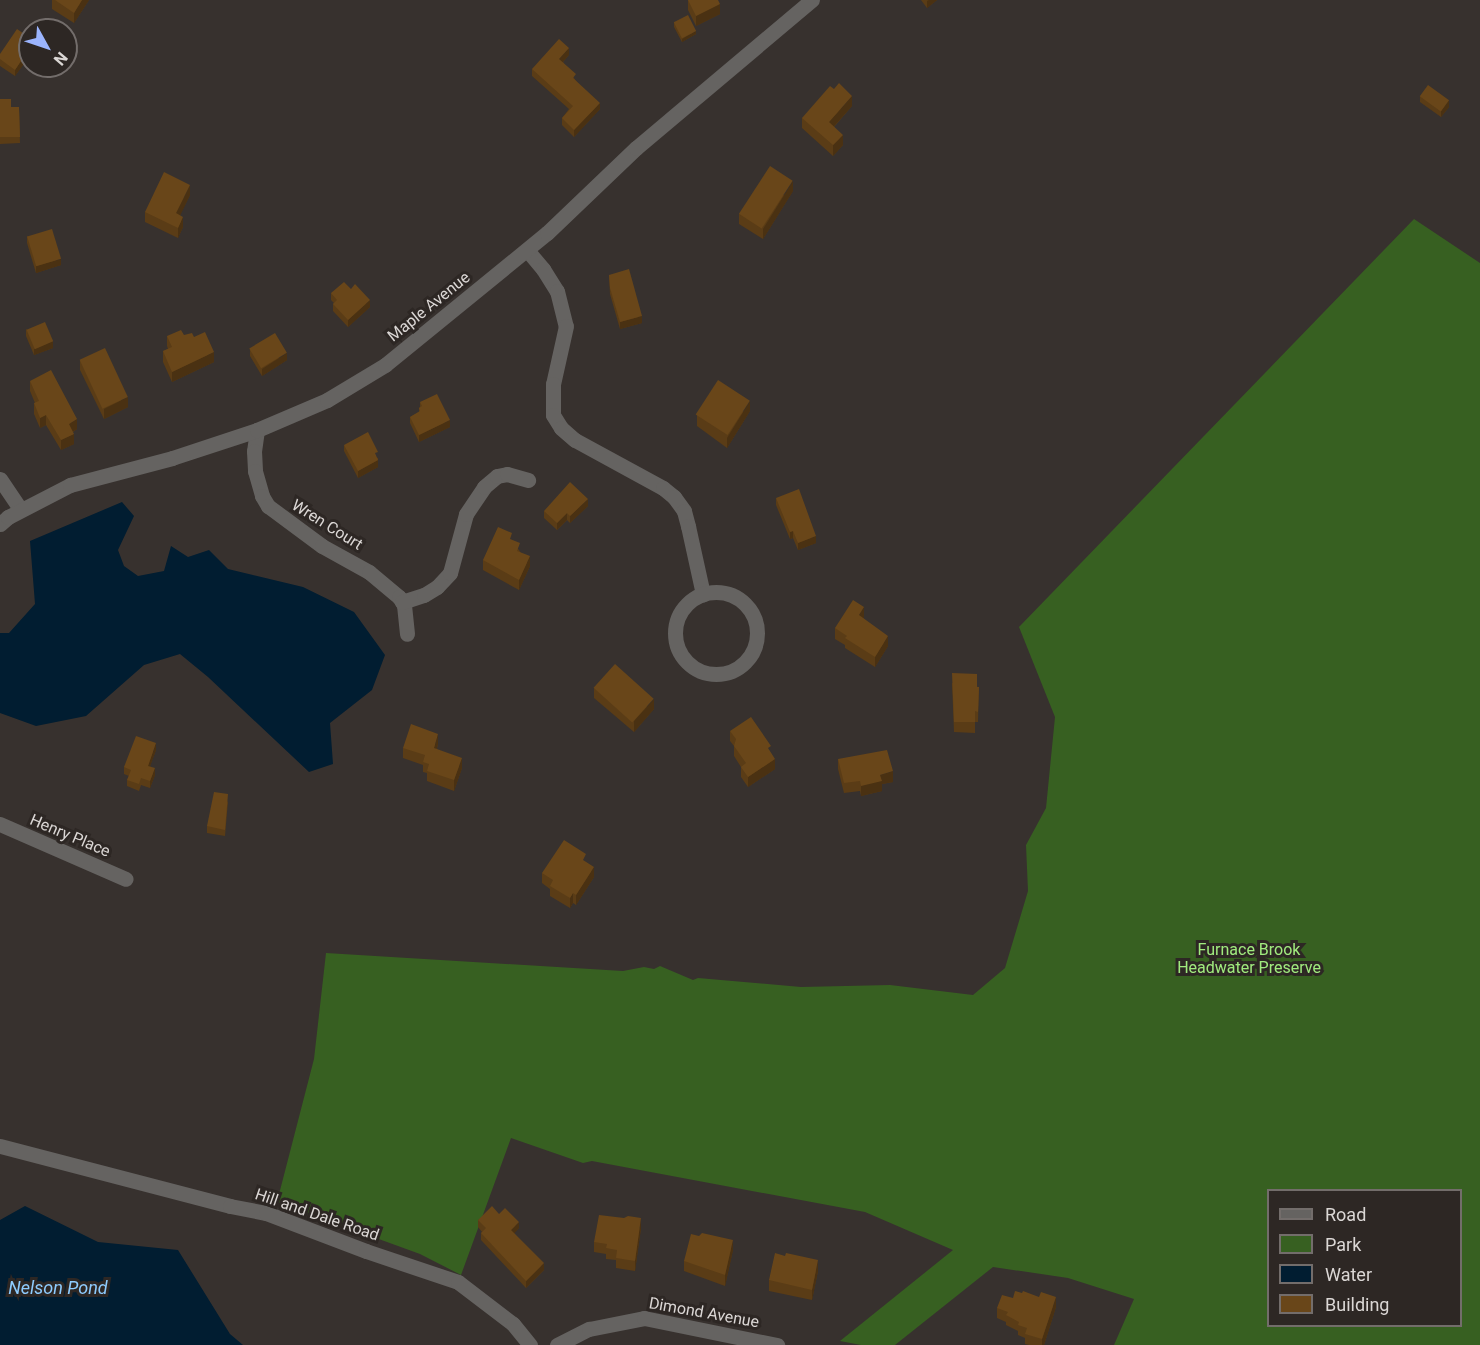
<!DOCTYPE html>
<style>
body{margin:0}
#map{position:relative;width:1480px;height:1345px;overflow:hidden;background:#37312e;font-family:Roboto,sans-serif}
div>[style]{position:absolute}
.green>*{inset:0;background:#376021}
.water>*{inset:0;background:#011d31}
.minor>*{height:15px;margin:-7.5px;padding:0 7.5px;transform-origin:7.5px;border-radius:7.5px;background:#656361}
.minor>.ring{margin:-7.5px;padding:0;box-sizing:content-box;background:none;border:15px solid #656361;border-radius:50%}
.wall>*{inset:0;background:#5a3c16}
.shaded-wall>*{inset:0;background:#4a3112}
.building>*{inset:0;background:#694619;transform-origin:0 0}
span{translate:-50% -50%;white-space:nowrap;text-align:center;line-height:1.15;-webkit-text-stroke:6px #2d2724;paint-order:stroke}
.street-label{font-size:16px;color:#dbd7d5}
.park-label{font-size:16px;color:#a0ea7e}
.water-label{font-size:18px;color:#8eccfe;font-style:italic}
.legend{position:absolute;left:1267px;top:1189px;width:195px;height:138px;box-sizing:border-box;background:#2d2724;border:2px solid #736d6b;margin:0;padding:8px 10px;list-style:none;font-size:18px;color:#dbd7d5}
.legend li{display:flex;align-items:center;gap:12px;height:30px}
.legend b{width:30px;border:2px solid #736d6b}
.north{position:absolute;left:18px;top:18px;width:60px;height:60px;box-sizing:border-box;background:#2d2724;border:2px solid #736d6b;border-radius:50%;rotate:130deg;font-size:16px;font-weight:700;line-height:24px;text-align:center;color:#dbd7d5}
.north::after{content:'';display:block;margin:auto;width:21px;height:27px;background:#9bb4fd;clip-path:polygon(50% 0,100% 100%,50% 72%,0 100%)}
</style>
<div id="map">
<div class="green">
<i style="clip-path:polygon(evenodd,1414px 219px,1480px 263px,1480px 1345px,1114px 1345px,1134px 1299px,1068px 1278px,993px 1267px,895px 1345px,861px 1345px,840px 1341px,953px 1250px,865px 1212px,592px 1161px,583px 1163px,511px 1138px,461px 1275px,420px 1254px,277px 1202px,314px 1059px,326px 953px,623px 971px,644px 967px,654px 969px,660px 966px,693px 980px,698px 978px,801px 987px,890px 985px,973px 995px,1005px 968px,1028px 891px,1026px 845px,1046px 808px,1055px 717px,1019px 627px,1414px 219px,1268px 1190px,1460px 1190px,1460px 1326px,1268px 1326px,1268px 1190px)"></i>
</div>
<div class="water">
<i style="clip-path:polygon(122px 502px,134px 516px,118px 550px,124px 566px,138px 576px,164px 571px,171px 546px,188px 557px,209px 550px,228px 569px,303px 587px,354px 612px,385px 655px,372px 690px,330px 723px,333px 764px,309px 772px,208px 677px,180px 654px,144px 665px,86px 716px,36px 726px,0 713px,0 633px,9px 633px,35px 604px,30px 541px)"></i>
<i style="clip-path:polygon(25px 1206px,98px 1242px,178px 1250px,230px 1334px,243px 1345px,0 1345px,0 1220px)"></i>
</div>
<div class="minor">
<i style="left:527px;top:250px;width:25px;rotate:50deg"></i>
<i style="left:543px;top:269px;width:26px;rotate:58deg"></i>
<i style="left:557px;top:291px;width:36px;rotate:76deg"></i>
<i style="left:566px;top:326px;width:59px;rotate:102.6deg"></i>
<i style="left:553px;top:384px;width:31px;rotate:90deg"></i>
<i style="left:553px;top:415px;width:15px;rotate:58deg"></i>
<i style="left:561px;top:428px;width:18px;rotate:41deg"></i>
<i style="left:575px;top:440px;width:100px;rotate:28.6deg"></i>
<i style="left:663px;top:488px;width:14px;rotate:39deg"></i>
<i style="left:674px;top:497px;width:17px;rotate:54deg"></i>
<i style="left:684px;top:511px;width:16px;rotate:75deg"></i>
<i style="left:688px;top:526px;width:70px;rotate:77.6deg"></i>
<i style="left:257px;top:430px;width:21px;rotate:98deg"></i>
<i style="left:254px;top:451px;width:20px;rotate:87deg"></i>
<i style="left:255px;top:471px;width:26px;rotate:74deg"></i>
<i style="left:262px;top:496px;width:12px;rotate:59deg"></i>
<i style="left:268px;top:506px;width:67px;rotate:36.5deg"></i>
<i style="left:322px;top:546px;width:54px;rotate:29deg"></i>
<i style="left:369px;top:572px;width:39px;rotate:40deg"></i>
<i style="left:399px;top:597px;width:9px;rotate:58deg"></i>
<i style="left:404px;top:605px;width:29px;rotate:84deg"></i>
<i style="left:0;top:479px;width:37px;rotate:56deg"></i>
<i style="left:0;top:524px;width:11px;rotate:-41deg"></i>
<i style="left:8px;top:517px;width:70px;rotate:-27.3deg"></i>
<i style="left:70px;top:485px;width:106px;rotate:-14.8deg"></i>
<i style="left:172px;top:458px;width:89px;rotate:-18.2deg"></i>
<i style="left:257px;top:430px;width:76px;rotate:-23.2deg"></i>
<i style="left:327px;top:400px;width:68px;rotate:-31.1deg"></i>
<i style="left:385px;top:365px;width:209px;rotate:-39.2deg"></i>
<i style="left:547px;top:233px;width:123px;rotate:-43.7deg"></i>
<i style="left:636px;top:148px;width:230px;rotate:-40.1deg"></i>
<i class="ring" style="left:675px;top:592px;width:67px;height:67px"></i>
<i style="left:402px;top:602px;width:23px;rotate:-18deg"></i>
<i style="left:424px;top:595px;width:15px;rotate:-32deg"></i>
<i style="left:437px;top:587px;width:19px;rotate:-47deg"></i>
<i style="left:450px;top:573px;width:61px;rotate:-74.8deg"></i>
<i style="left:466px;top:514px;width:32px;rotate:-56deg"></i>
<i style="left:484px;top:487px;width:17px;rotate:-40deg"></i>
<i style="left:497px;top:476px;width:10px;rotate:-11deg"></i>
<i style="left:507px;top:474px;width:22px;rotate:16deg"></i>
<i style="left:0;top:824px;width:137px;rotate:23.6deg"></i>
<i style="left:0;top:1146px;width:238px;rotate:14.6deg"></i>
<i style="left:230px;top:1206px;width:37px;rotate:11deg"></i>
<i style="left:266px;top:1213px;width:107px;rotate:20.8deg"></i>
<i style="left:366px;top:1251px;width:97px;rotate:18.6deg"></i>
<i style="left:458px;top:1282px;width:69px;rotate:37.4deg"></i>
<i style="left:513px;top:1324px;width:27px;rotate:51deg"></i>
<i style="left:557px;top:1345px;width:36px;rotate:-27deg"></i>
<i style="left:589px;top:1329px;width:56px;rotate:-11.3deg"></i>
<i style="left:644px;top:1318px;width:136px;rotate:11.5deg"></i>
</div>
<div class="wall">
<i style="clip-path:polygon(52px 0,89px 0,74px 23px,52px 9px)"></i>
<i style="clip-path:polygon(688px 0,718px 0,720px 14px,696px 26px,688px 10px)"></i>
<i style="clip-path:polygon(921px 0,937px 0,927px 8px)"></i>
<i style="clip-path:polygon(674px 23px,696px 34px,682px 42px,674px 27px)"></i>
<i style="clip-path:polygon(30px 38px,30px 63px,25px 62px,15px 76px,0 66px,0 54px)"></i>
<i style="clip-path:polygon(569px 55px,563px 62px,576px 81px,600px 109px,574px 137px,562px 125px,562px 118px,569px 109px,532px 76px,532px 69px)"></i>
<i style="clip-path:polygon(1420px 96px,1449px 107px,1441px 117px,1420px 102px)"></i>
<i style="clip-path:polygon(0 99px,11px 107px,19px 107px,20px 143px,0 144px)"></i>
<i style="clip-path:polygon(852px 106px,834px 127px,843px 145px,833px 156px,802px 128px,802px 118px)"></i>
<i style="clip-path:polygon(793px 191px,763px 239px,739px 224px,739px 214px)"></i>
<i style="clip-path:polygon(190px 195px,180px 215px,183px 227px,178px 238px,145px 222px,145px 212px)"></i>
<i style="clip-path:polygon(27px 236px,61px 265px,36px 273px,27px 243px)"></i>
<i style="clip-path:polygon(609px 275px,642px 323px,620px 329px,610px 294px)"></i>
<i style="clip-path:polygon(351px 289px,370px 307px,348px 327px,333px 311px,333px 304px,334px 303px,331px 300px,331px 293px)"></i>
<i style="clip-path:polygon(26px 329px,53px 348px,34px 355px,26px 336px)"></i>
<i style="clip-path:polygon(184px 335px,194px 337px,214px 362px,172px 382px,163px 362px,163px 351px,168px 349px,167px 346px,167px 336px)"></i>
<i style="clip-path:polygon(250px 349px,287px 360px,262px 376px,250px 356px)"></i>
<i style="clip-path:polygon(80px 360px,128px 407px,104px 419px,80px 370px)"></i>
<i style="clip-path:polygon(30px 381px,77px 429px,73px 432px,74px 444px,61px 450px,46px 425px,40px 428px,34px 414px,34px 403px,35px 403px,30px 391px)"></i>
<i style="clip-path:polygon(420px 402px,450px 427px,419px 442px,410px 423px,410px 417px,419px 412px,419px 408px,420px 407px)"></i>
<i style="clip-path:polygon(750px 411px,727px 448px,697px 426px,697px 415px)"></i>
<i style="clip-path:polygon(344px 445px,378px 458px,378px 467px,358px 478px,344px 451px)"></i>
<i style="clip-path:polygon(776px 498px,816px 543px,798px 550px,793px 538px,790px 539px,776px 505px)"></i>
<i style="clip-path:polygon(588px 506px,570px 523px,567px 520px,557px 530px,544px 518px,544px 511px)"></i>
<i style="clip-path:polygon(512px 540px,530px 566px,519px 590px,483px 570px,483px 560px)"></i>
<i style="clip-path:polygon(864px 617px,863px 618px,888px 646px,875px 667px,845px 648px,845px 645px,835px 639px,835px 628px)"></i>
<i style="clip-path:polygon(952px 683px,979px 687px,978px 722px,975px 722px,975px 733px,954px 732px)"></i>
<i style="clip-path:polygon(594px 688px,654px 709px,634px 732px,594px 698px)"></i>
<i style="clip-path:polygon(730px 731px,771px 753px,775px 769px,748px 787px,741px 777px,741px 767px,734px 756px,734px 746px,730px 741px)"></i>
<i style="clip-path:polygon(438px 744px,437px 749px,462px 768px,454px 791px,427px 781px,427px 773px,423px 772px,423px 765px,403px 758px,403px 748px)"></i>
<i style="clip-path:polygon(156px 750px,150px 766px,155px 775px,150px 788px,141px 785px,139px 791px,127px 786px,127px 780px,129px 776px,124px 774px,124px 767px)"></i>
<i style="clip-path:polygon(838px 759px,893px 782px,882px 784px,882px 791px,861px 796px,860px 791px,844px 793px,838px 769px)"></i>
<i style="clip-path:polygon(228px 801px,225px 836px,207px 833px,207px 826px)"></i>
<i style="clip-path:polygon(586px 862px,594px 877px,576px 905px,573px 903px,570px 908px,550px 896px,550px 889px,542px 883px,542px 873px)"></i>
<i style="clip-path:polygon(499px 1214px,519px 1228px,514px 1233px,544px 1270px,526px 1288px,481px 1240px,481px 1233px,482px 1232px,478px 1227px,478px 1220px)"></i>
<i style="clip-path:polygon(641px 1228px,635px 1271px,616px 1268px,616px 1260px,606px 1259px,606px 1254px,594px 1252px,594px 1242px)"></i>
<i style="clip-path:polygon(699px 1236px,733px 1250px,725px 1286px,684px 1271px,684px 1261px)"></i>
<i style="clip-path:polygon(785px 1256px,818px 1271px,812px 1300px,769px 1291px,769px 1280px)"></i>
<i style="clip-path:polygon(1013px 1298px,1056px 1307px,1044px 1345px,1029px 1345px,1025px 1344px,1025px 1338px,1018px 1335px,1018px 1331px,1006px 1325px,1006px 1322px,997px 1318px,997px 1308px)"></i>
</div>
<div class="shaded-wall">
<i style="clip-path:polygon(82px 0,89px 0,74px 23px,74px 13px)"></i>
<i style="clip-path:polygon(929px 0,937px 0,927px 8px,927px 1px)"></i>
<i style="clip-path:polygon(720px 4px,720px 14px,696px 26px,696px 16px)"></i>
<i style="clip-path:polygon(696px 31px,696px 34px,682px 42px,682px 39px)"></i>
<i style="clip-path:polygon(569px 48px,569px 55px,559px 66px,559px 59px)"></i>
<i style="clip-path:polygon(25px 55px,25px 62px,15px 76px,15px 70px)"></i>
<i style="clip-path:polygon(852px 96px,852px 106px,829px 132px,829px 122px)"></i>
<i style="clip-path:polygon(1449px 100px,1449px 107px,1441px 117px,1441px 111px)"></i>
<i style="clip-path:polygon(600px 103px,600px 109px,574px 137px,574px 130px)"></i>
<i style="clip-path:polygon(843px 135px,843px 145px,833px 156px,833px 145px)"></i>
<i style="clip-path:polygon(793px 181px,793px 191px,763px 239px,763px 229px)"></i>
<i style="clip-path:polygon(190px 185px,190px 195px,176px 224px,176px 213px)"></i>
<i style="clip-path:polygon(183px 217px,183px 227px,178px 238px,178px 228px)"></i>
<i style="clip-path:polygon(61px 259px,61px 265px,36px 273px,36px 266px)"></i>
<i style="clip-path:polygon(370px 300px,370px 307px,348px 327px,348px 320px)"></i>
<i style="clip-path:polygon(642px 316px,642px 323px,620px 329px,620px 322px)"></i>
<i style="clip-path:polygon(53px 341px,53px 348px,34px 355px,34px 349px)"></i>
<i style="clip-path:polygon(214px 352px,214px 362px,172px 382px,172px 372px)"></i>
<i style="clip-path:polygon(287px 353px,287px 360px,262px 376px,262px 369px)"></i>
<i style="clip-path:polygon(128px 397px,128px 407px,104px 419px,104px 409px)"></i>
<i style="clip-path:polygon(750px 401px,750px 411px,727px 448px,727px 438px)"></i>
<i style="clip-path:polygon(46px 415px,46px 425px,40px 428px,40px 418px)"></i>
<i style="clip-path:polygon(77px 419px,77px 429px,69px 434px,69px 424px)"></i>
<i style="clip-path:polygon(450px 420px,450px 427px,419px 442px,419px 435px)"></i>
<i style="clip-path:polygon(74px 434px,74px 444px,61px 450px,61px 440px)"></i>
<i style="clip-path:polygon(378px 460px,378px 467px,358px 478px,358px 471px)"></i>
<i style="clip-path:polygon(588px 499px,588px 506px,570px 523px,570px 516px)"></i>
<i style="clip-path:polygon(567px 513px,567px 520px,557px 530px,557px 523px)"></i>
<i style="clip-path:polygon(793px 531px,793px 538px,790px 539px,790px 532px)"></i>
<i style="clip-path:polygon(816px 536px,816px 543px,798px 550px,798px 543px)"></i>
<i style="clip-path:polygon(530px 556px,530px 566px,519px 590px,519px 580px)"></i>
<i style="clip-path:polygon(864px 607px,864px 617px,859px 625px,859px 615px)"></i>
<i style="clip-path:polygon(888px 636px,888px 646px,875px 667px,875px 657px)"></i>
<i style="clip-path:polygon(654px 699px,654px 709px,634px 732px,634px 721px)"></i>
<i style="clip-path:polygon(438px 734px,438px 744px,434px 758px,434px 748px)"></i>
<i style="clip-path:polygon(156px 743px,156px 750px,148px 772px,148px 766px)"></i>
<i style="clip-path:polygon(462px 758px,462px 768px,454px 791px,454px 780px)"></i>
<i style="clip-path:polygon(775px 759px,775px 769px,748px 787px,748px 777px)"></i>
<i style="clip-path:polygon(155px 768px,155px 775px,150px 788px,150px 781px)"></i>
<i style="clip-path:polygon(893px 771px,893px 782px,882px 784px,882px 791px,861px 796px,861px 786px,880px 775px)"></i>
<i style="clip-path:polygon(594px 867px,594px 877px,576px 905px,576px 895px)"></i>
<i style="clip-path:polygon(573px 893px,573px 903px,570px 908px,570px 898px)"></i>
<i style="clip-path:polygon(641px 1218px,641px 1228px,635px 1271px,635px 1261px)"></i>
<i style="clip-path:polygon(519px 1222px,519px 1228px,511px 1237px,511px 1230px)"></i>
<i style="clip-path:polygon(733px 1240px,733px 1250px,725px 1286px,725px 1275px)"></i>
<i style="clip-path:polygon(818px 1260px,818px 1271px,812px 1300px,812px 1290px)"></i>
<i style="clip-path:polygon(544px 1263px,544px 1270px,526px 1288px,526px 1281px)"></i>
<i style="clip-path:polygon(1056px 1297px,1056px 1307px,1044px 1345px,1042px 1345px,1042px 1339px)"></i>
</div>
<div class="building">
<i style="clip-path:polygon(55px 0,82px 0,74px 13px)"></i>
<i style="clip-path:polygon(688px 0,718px 0,720px 4px,696px 16px)"></i>
<i style="left:688px;top:15px;width:18px;height:16px;rotate:63deg"></i>
<i style="clip-path:polygon(17px 29px,30px 38px,30px 56px,25px 55px,15px 70px,0 59px,0 54px)"></i>
<i style="clip-path:polygon(559px 39px,569px 48px,559px 59px,576px 74px,573px 78px,600px 103px,574px 130px,562px 118px,573px 106px,532px 69px)"></i>
<i style="clip-path:polygon(839px 83px,852px 96px,829px 122px,843px 135px,833px 145px,802px 118px,830px 86px,834px 89px)"></i>
<i style="left:1428px;top:85px;width:26px;height:14px;rotate:36deg"></i>
<i style="clip-path:polygon(0 99px,11px 99px,11px 107px,19px 107px,20px 137px,0 137px)"></i>
<i style="left:770px;top:166px;width:27px;height:57px;rotate:33deg"></i>
<i style="clip-path:polygon(164px 172px,190px 185px,176px 213px,183px 217px,178px 228px,145px 212px)"></i>
<i style="left:52px;top:229px;width:31px;height:26px;rotate:73deg"></i>
<i style="clip-path:polygon(629px 269px,642px 316px,620px 322px,610px 288px,609px 275px)"></i>
<i style="clip-path:polygon(344px 282px,351px 289px,355px 284px,370px 300px,348px 320px,333px 304px,337px 300px,331px 293px)"></i>
<i style="left:45px;top:322px;width:21px;height:20px;rotate:67deg"></i>
<i style="clip-path:polygon(181px 330px,184px 335px,192px 333px,194px 337px,205px 332px,214px 352px,172px 372px,163px 351px,172px 347px,167px 336px)"></i>
<i style="left:275px;top:333px;width:23px;height:30px;rotate:59deg"></i>
<i style="left:105px;top:348px;width:54px;height:28px;rotate:65deg"></i>
<i style="clip-path:polygon(51px 370px,77px 419px,69px 424px,74px 434px,61px 440px,46px 415px,40px 418px,34px 403px,39px 401px,30px 381px)"></i>
<i style="left:718px;top:380px;width:38px;height:41px;rotate:33deg"></i>
<i style="clip-path:polygon(437px 394px,450px 420px,419px 435px,410px 417px,420px 411px,419px 408px,422px 406px,420px 402px)"></i>
<i style="clip-path:polygon(368px 432px,378px 452px,375px 453px,378px 460px,358px 471px,344px 445px)"></i>
<i style="clip-path:polygon(570px 482px,588px 499px,570px 516px,567px 513px,557px 523px,544px 511px)"></i>
<i style="clip-path:polygon(799px 489px,816px 536px,798px 543px,793px 531px,790px 532px,776px 498px)"></i>
<i style="clip-path:polygon(498px 527px,512px 533px,510px 539px,520px 543px,517px 551px,530px 556px,519px 580px,483px 560px)"></i>
<i style="clip-path:polygon(853px 600px,864px 607px,859px 615px,888px 636px,875px 657px,845px 638px,847px 636px,835px 628px)"></i>
<i style="left:615px;top:664px;width:52px;height:32px;rotate:42deg"></i>
<i style="clip-path:polygon(952px 673px,977px 674px,977px 687px,979px 687px,978px 712px,975px 711px,975px 722px,954px 722px)"></i>
<i style="clip-path:polygon(751px 717px,771px 746px,768px 748px,775px 759px,748px 777px,741px 767px,746px 763px,734px 746px,736px 739px,730px 731px)"></i>
<i style="clip-path:polygon(411px 724px,438px 734px,434px 748px,462px 758px,454px 780px,427px 771px,429px 764px,423px 762px,425px 755px,403px 748px)"></i>
<i style="clip-path:polygon(136px 736px,156px 743px,148px 766px,155px 768px,150px 781px,141px 778px,139px 784px,127px 780px,131px 770px,124px 767px)"></i>
<i style="clip-path:polygon(887px 750px,893px 771px,880px 775px,882px 781px,861px 786px,860px 781px,844px 783px,838px 759px)"></i>
<i style="clip-path:polygon(214px 792px,228px 794px,225px 830px,207px 826px)"></i>
<i style="clip-path:polygon(564px 840px,586px 854px,583px 860px,594px 867px,576px 895px,573px 893px,570px 898px,550px 886px,553px 880px,542px 873px)"></i>
<i style="clip-path:polygon(492px 1206px,499px 1214px,505px 1208px,519px 1222px,511px 1230px,544px 1263px,526px 1281px,481px 1233px,486px 1228px,478px 1220px)"></i>
<i style="clip-path:polygon(599px 1215px,624px 1218px,628px 1216px,641px 1218px,635px 1261px,616px 1258px,617px 1250px,606px 1248px,607px 1244px,594px 1242px)"></i>
<i style="clip-path:polygon(702px 1233px,733px 1240px,725px 1275px,684px 1261px,691px 1234px,699px 1236px)"></i>
<i style="clip-path:polygon(775px 1253px,785px 1256px,786px 1253px,818px 1260px,812px 1290px,769px 1280px)"></i>
<i style="clip-path:polygon(1015px 1291px,1022px 1293px,1023px 1291px,1039px 1297px,1041px 1292px,1056px 1297px,1042px 1339px,1025px 1334px,1027px 1328px,1018px 1325px,1019px 1322px,1006px 1315px,1008px 1312px,997px 1308px,1002px 1295px,1013px 1298px)"></i>
</div>
<div class="street-label">
<span style="left:429px;top:307px;rotate:-39deg">Maple Avenue</span>
<span style="left:327px;top:525px;rotate:32deg">Wren Court</span>
<span style="left:70px;top:836px;rotate:23deg">Henry Place</span>
<span style="left:317px;top:1215px;rotate:19deg">Hill and Dale Road</span>
<span style="left:704px;top:1313px;rotate:10deg">Dimond Avenue</span>
</div>
<div class="park-label">
<span style="left:1249px;top:959px">Furnace Brook<br>Headwater Preserve</span>
</div>
<div class="water-label">
<span style="left:58px;top:1288px">Nelson Pond</span>
</div>
<ul class="legend">
<li><b style="height:8px;background:#656361"></b>Road</li>
<li><b style="height:16px;background:#376021"></b>Park</li>
<li><b style="height:16px;background:#011d31"></b>Water</li>
<li><b style="height:16px;background:#694619"></b>Building</li>
</ul>
<div class="north">N</div>
</div>
